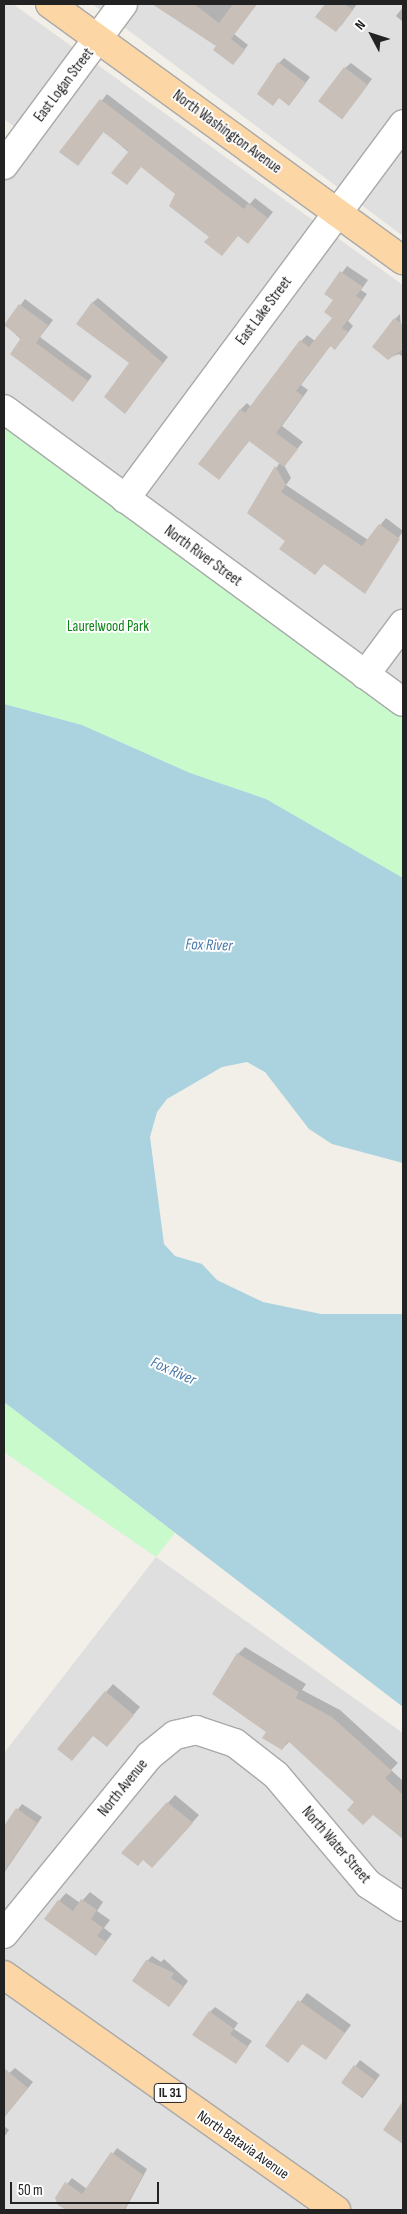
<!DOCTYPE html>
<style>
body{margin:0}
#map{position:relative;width:407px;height:2214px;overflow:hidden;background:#f2efe9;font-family:"Sofia Sans Condensed",sans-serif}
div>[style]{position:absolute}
.residential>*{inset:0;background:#e0dfdf}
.park>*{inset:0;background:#c8facc}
.water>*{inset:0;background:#aad3df}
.shadow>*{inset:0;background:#0003;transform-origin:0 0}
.building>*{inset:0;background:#c7bfb8;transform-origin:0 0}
.roads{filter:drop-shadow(1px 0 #a9a9a9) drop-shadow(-1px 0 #a9a9a9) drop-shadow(0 1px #a9a9a9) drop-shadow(0 -1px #a9a9a9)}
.minor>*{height:28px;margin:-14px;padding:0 14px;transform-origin:14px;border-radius:14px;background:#fff}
.major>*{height:28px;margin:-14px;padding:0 14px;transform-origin:14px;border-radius:14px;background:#fcd6a4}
span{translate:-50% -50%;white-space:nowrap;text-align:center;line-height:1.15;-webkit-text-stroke:4px #fff;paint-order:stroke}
.shield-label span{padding:1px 4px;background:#fff;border:1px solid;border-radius:4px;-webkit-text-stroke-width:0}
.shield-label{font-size:14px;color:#222;font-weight:700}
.street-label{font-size:15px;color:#222}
.park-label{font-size:15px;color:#0c8416}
.water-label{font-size:16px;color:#4a7aab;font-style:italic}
.frame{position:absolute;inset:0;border:5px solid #222;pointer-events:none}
.north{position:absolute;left:347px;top:10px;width:50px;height:50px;-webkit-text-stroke:4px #fff;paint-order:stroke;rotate:310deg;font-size:14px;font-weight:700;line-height:20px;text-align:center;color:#222}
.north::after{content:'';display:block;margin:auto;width:18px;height:22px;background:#222;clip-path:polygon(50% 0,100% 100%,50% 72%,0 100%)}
.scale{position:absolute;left:10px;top:2182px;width:149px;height:22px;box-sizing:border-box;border:2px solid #222;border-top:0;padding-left:6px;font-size:15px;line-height:18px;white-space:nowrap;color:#222;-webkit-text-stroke:4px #fff;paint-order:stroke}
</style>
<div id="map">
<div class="residential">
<i style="clip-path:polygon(4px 4px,13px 4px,403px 285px,403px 690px,4px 397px,4px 177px,32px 140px,4px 119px)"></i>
<i style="clip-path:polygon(92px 4px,403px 4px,403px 236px,136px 36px)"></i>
<i style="clip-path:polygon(156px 1557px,403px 1733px,403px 2210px,4px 2210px,4px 1753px)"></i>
</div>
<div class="park">
<i style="clip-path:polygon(4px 425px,403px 716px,403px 878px,266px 799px,190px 773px,82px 725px,4px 704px)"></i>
<i style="clip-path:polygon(4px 1402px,175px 1533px,156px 1557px,4px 1452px)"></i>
</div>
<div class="water">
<i style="clip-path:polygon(4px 704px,82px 725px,190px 773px,266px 799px,403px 878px,403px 1163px,332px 1144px,309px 1129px,265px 1072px,247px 1062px,222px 1067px,167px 1099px,157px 1112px,150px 1137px,164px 1244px,175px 1256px,202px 1264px,217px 1280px,263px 1302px,321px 1314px,403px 1314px,403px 1707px,4px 1402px)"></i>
</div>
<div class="shadow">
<i style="clip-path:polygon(171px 4px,257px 4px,234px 34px,248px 45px,237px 59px,164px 11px)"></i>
<i style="clip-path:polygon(327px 4px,357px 4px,341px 26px,317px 17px)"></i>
<i style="clip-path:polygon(403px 7px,403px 22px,396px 16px)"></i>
<i style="clip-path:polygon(284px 58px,310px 77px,294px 99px,279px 63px)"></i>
<i style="clip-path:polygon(351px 63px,372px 79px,342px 118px,345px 68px)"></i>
<i style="clip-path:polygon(107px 94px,250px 204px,255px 198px,273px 212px,248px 243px,238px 235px,222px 254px,176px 193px,104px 131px,78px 165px,61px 152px)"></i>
<i style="clip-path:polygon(347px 266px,368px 280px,361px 290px,367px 294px,348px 321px,353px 326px,341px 342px,331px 345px,301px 385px,308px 390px,282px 426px,303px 442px,284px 465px,291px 478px,286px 485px,368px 540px,386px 518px,403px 531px,365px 592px,249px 512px,280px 462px,250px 440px,219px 478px,200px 464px,241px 409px,247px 403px,251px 407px,301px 341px,307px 335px,315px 341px,334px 317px,334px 300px,326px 294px)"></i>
<i style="clip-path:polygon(98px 298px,168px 357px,125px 412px,131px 363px,92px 303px)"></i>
<i style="clip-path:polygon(25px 299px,53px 320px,40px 337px,92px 376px,78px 395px,6px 325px)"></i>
<i style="clip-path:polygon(400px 314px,403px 357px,399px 354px,388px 358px,395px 319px)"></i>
<i style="clip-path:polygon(245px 1647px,306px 1684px,302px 1690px,340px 1710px,398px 1763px,391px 1770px,403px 1781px,403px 1839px,290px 1741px,282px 1749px,268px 1732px,238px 1654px)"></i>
<i style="clip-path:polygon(113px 1684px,140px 1707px,114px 1738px,106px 1692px)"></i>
<i style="clip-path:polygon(175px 1795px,199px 1815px,160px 1859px,123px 1853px)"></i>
<i style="clip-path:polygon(22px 1804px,42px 1817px,4px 1873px,4px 1828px)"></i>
<i style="clip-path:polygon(90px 1892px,103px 1902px,97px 1911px,110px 1920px,104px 1928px,112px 1934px,96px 1954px,59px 1901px,66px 1893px,80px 1903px)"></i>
<i style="clip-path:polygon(152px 1956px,161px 1962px,164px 1959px,188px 1981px,169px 2006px,147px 1961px)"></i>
<i style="clip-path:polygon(307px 1993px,351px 2025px,325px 2059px,303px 2043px,288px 2061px,267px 2046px)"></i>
<i style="clip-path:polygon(215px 2007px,238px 2023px,234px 2029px,252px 2041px,236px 2062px,210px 2012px)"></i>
<i style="left:360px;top:2060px;width:25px;height:29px;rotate:37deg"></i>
<i style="clip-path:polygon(15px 2068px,33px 2082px,4px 2117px,4px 2078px)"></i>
<i style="clip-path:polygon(4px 2126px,9px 2130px,4px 2137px)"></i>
<i style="clip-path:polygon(117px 2148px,147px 2169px,125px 2210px,72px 2210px,56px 2198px,72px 2178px,87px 2189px)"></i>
</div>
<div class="building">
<i style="clip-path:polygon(152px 4px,194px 4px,219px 23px,233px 4px,257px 4px,231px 39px,245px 50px,233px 65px,213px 50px,216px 46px)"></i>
<i style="clip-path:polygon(325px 4px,344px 4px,353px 10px,336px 32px,315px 17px)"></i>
<i style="clip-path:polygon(278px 62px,306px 83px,289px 106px,279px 98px,273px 106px,257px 94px)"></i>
<i style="left:344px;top:67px;width:30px;height:43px;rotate:37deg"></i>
<i style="clip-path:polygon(100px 99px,244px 209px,248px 203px,268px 218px,248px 244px,238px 236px,222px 256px,204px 242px,209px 237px,169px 206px,175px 194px,141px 167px,127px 185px,111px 173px,129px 151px,103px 132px,78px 166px,59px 152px)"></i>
<i style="clip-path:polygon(340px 271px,363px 287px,356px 296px,362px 300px,342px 328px,348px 332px,335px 350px,330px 346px,296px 391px,303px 396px,276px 433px,298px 449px,284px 467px,249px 441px,219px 480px,198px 464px,240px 409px,245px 413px,300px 340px,309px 347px,332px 318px,324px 312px,333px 300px,324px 294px)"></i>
<i style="clip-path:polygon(92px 302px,163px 363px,125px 414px,104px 397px,129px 363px,76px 324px)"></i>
<i style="clip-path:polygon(19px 304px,48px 325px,36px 343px,88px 381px,73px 402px,10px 354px,21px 338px,4px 325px)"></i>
<i style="clip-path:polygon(394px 318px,403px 325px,403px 349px,388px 360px,372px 347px)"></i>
<i style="clip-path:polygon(275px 466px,286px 485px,281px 492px,362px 546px,379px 524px,400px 539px,365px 594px,324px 564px,315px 575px,279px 549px,285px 541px,247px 513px)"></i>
<i style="clip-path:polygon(237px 1653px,299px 1692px,296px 1698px,332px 1717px,392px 1771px,385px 1778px,403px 1795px,403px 1839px,373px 1815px,363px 1825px,347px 1810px,354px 1802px,288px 1741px,282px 1750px,262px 1738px,266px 1732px,212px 1694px)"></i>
<i style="clip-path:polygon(105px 1691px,134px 1715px,107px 1747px,93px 1736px,72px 1761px,57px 1749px)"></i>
<i style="clip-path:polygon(167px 1802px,193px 1823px,152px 1868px,143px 1860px,138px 1866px,121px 1853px)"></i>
<i style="clip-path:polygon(16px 1808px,37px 1823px,4px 1872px,4px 1826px)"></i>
<i style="clip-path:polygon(81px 1899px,97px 1910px,91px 1919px,103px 1928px,97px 1936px,106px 1942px,96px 1956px,44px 1919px,58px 1900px,73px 1911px)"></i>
<i style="clip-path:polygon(146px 1960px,174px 1973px,171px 1978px,184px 1987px,169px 2007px,132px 1981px)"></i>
<i style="clip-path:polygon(298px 2000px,345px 2033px,326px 2060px,302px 2044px,288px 2063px,265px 2046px)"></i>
<i style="clip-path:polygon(209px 2011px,234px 2029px,230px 2034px,248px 2047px,236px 2064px,192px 2035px)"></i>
<i style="left:354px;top:2065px;width:26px;height:22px;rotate:36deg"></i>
<i style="clip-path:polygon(4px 2068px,28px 2088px,4px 2118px)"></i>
<i style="clip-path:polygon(403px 2101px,403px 2144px,383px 2130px)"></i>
<i style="clip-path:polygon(111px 2152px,143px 2175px,124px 2210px,66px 2210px,58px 2205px,55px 2198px,65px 2182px,82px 2194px)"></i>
</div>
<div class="roads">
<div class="minor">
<i style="left:4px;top:165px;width:200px;rotate:-53.5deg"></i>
<i style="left:4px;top:409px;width:495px;rotate:36.3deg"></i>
<i style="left:125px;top:499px;width:467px;rotate:-53.4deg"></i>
<i style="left:365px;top:675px;width:64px;rotate:-53.3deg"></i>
<i style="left:4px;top:1934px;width:230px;rotate:-50.8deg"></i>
<i style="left:149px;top:1756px;width:33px;rotate:-39deg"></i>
<i style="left:175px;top:1735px;width:22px;rotate:-13deg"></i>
<i style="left:196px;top:1730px;width:41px;rotate:18.4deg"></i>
<i style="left:235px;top:1743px;width:52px;rotate:38deg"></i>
<i style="left:276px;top:1775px;width:143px;rotate:49.8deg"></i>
<i style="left:368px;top:1884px;width:42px;rotate:33.3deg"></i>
</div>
<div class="major">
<i style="left:50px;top:4px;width:436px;rotate:36deg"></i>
<i style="left:4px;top:1975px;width:407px;rotate:35.3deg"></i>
</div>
</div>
<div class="shield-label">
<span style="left:170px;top:2093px">IL 31</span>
</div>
<div class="street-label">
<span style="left:64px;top:85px;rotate:-53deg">East Logan Street</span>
<span style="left:227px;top:132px;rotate:36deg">North Washington Avenue</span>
<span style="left:264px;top:311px;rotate:-53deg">East Lake Street</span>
<span style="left:203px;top:556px;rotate:36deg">North River Street</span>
<span style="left:123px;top:1788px;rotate:-51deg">North Avenue</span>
<span style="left:336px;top:1845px;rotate:49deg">North Water Street</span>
<span style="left:243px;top:2145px;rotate:35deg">North Batavia Avenue</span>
</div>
<div class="park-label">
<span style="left:108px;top:627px">Laurelwood Park</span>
</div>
<div class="water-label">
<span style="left:209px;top:946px;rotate:2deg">Fox River</span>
<span style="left:173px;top:1372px;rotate:24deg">Fox River</span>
</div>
<div class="frame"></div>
<div class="north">N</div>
<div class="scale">50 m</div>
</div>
